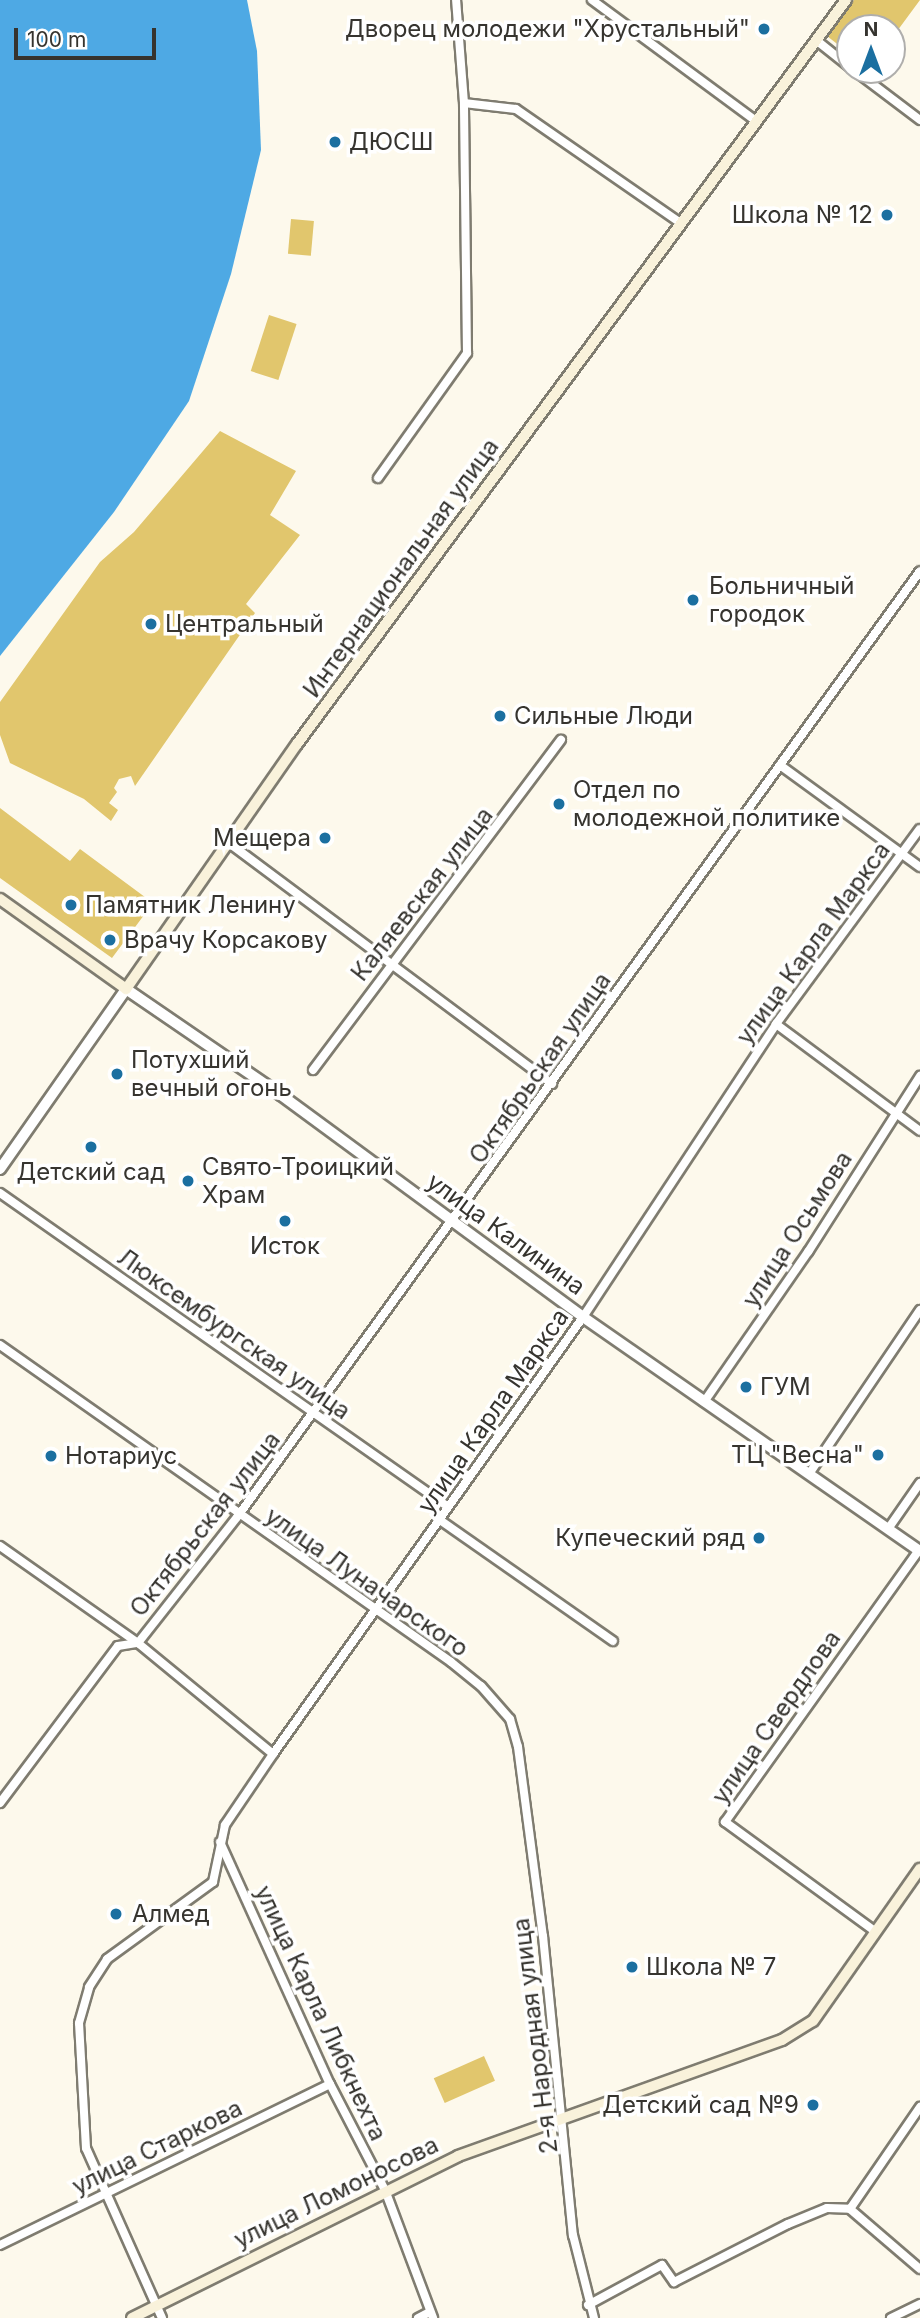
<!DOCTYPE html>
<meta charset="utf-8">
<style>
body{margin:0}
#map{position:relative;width:920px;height:2318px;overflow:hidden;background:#fdf9ec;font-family:Inter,sans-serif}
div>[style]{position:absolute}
.green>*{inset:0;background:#e1c66d;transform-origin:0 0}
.water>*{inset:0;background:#4ea9e4}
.roads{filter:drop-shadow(2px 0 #7f7c70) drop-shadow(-2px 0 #7f7c70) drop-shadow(0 2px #7f7c70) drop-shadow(0 -2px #7f7c70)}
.minor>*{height:8px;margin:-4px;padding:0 4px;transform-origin:4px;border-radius:4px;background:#fff}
.tertiary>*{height:10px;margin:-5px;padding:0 5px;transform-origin:5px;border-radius:5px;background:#fff}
.secondary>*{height:10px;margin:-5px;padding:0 5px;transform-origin:5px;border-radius:5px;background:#f9f2db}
.dots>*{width:19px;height:19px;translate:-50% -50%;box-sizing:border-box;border:4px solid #fff;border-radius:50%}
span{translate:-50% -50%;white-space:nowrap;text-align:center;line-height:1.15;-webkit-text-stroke:7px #fff;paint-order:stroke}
.poi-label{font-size:24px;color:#36342f}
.right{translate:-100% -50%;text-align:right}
.left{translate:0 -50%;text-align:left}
.street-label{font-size:24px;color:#36342f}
.north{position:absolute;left:836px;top:14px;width:70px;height:70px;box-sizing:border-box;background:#fff;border:2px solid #afaeac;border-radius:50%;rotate:0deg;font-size:19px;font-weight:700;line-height:28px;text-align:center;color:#36342f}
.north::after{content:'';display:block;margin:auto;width:24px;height:32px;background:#1b6fa0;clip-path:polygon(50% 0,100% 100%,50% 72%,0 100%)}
.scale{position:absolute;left:14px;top:28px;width:142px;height:32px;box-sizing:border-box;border:4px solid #36342f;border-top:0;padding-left:9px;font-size:21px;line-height:24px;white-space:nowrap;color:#36342f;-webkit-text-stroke:5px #fff;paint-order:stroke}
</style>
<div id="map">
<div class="green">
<i style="clip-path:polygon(854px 0,920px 0,892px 38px,892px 28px,850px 28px,850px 54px,827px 36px)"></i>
<i style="left:291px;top:219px;width:23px;height:35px;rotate:5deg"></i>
<i style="left:269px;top:315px;width:29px;height:59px;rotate:18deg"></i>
<i style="clip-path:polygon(220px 431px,296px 471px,270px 515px,300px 535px,246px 604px,255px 613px,135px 786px,131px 776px,119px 779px,114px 788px,117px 792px,109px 803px,118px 810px,111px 821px,84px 799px,10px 763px,0 735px,0 702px,100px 562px,134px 532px)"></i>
<i style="clip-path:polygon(0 808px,70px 861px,80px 849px,153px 903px,112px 958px,0 878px)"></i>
<i style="left:484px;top:2056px;width:27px;height:55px;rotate:66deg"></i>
</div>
<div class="water">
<i style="clip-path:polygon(0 0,247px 0,257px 51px,261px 150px,231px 274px,189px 401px,114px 512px,0 656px)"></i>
</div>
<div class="roads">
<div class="minor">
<i style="left:592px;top:0;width:204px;rotate:36.4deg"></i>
<i style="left:816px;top:40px;width:43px;rotate:38.5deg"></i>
<i style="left:854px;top:70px;width:83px;rotate:37.1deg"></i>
<i style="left:464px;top:103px;width:52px;rotate:6.6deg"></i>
<i style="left:516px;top:109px;width:198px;rotate:34.7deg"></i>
<i style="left:378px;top:478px;width:153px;rotate:-54.5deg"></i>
<i style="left:467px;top:353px;width:250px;rotate:-90.7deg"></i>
<i style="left:464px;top:103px;width:103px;rotate:-94.4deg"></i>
<i style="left:780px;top:765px;width:173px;rotate:36.1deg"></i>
<i style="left:229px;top:843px;width:403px;rotate:36.7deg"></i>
<i style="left:776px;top:1024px;width:179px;rotate:36.6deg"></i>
<i style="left:313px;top:1070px;width:413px;rotate:-53.1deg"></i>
<i style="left:0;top:1193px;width:546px;rotate:35deg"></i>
<i style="left:0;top:1345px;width:551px;rotate:35.1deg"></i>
<i style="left:451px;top:1662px;width:38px;rotate:39deg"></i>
<i style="left:481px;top:1686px;width:44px;rotate:48.7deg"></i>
<i style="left:510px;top:1719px;width:29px;rotate:74deg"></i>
<i style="left:518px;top:1747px;width:191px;rotate:82.5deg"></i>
<i style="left:543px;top:1936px;width:301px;rotate:84.3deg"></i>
<i style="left:573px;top:2235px;width:86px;rotate:75.8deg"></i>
<i style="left:704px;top:1402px;width:183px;rotate:-55.3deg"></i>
<i style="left:808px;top:1252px;width:209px;rotate:-57.5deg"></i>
<i style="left:809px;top:1474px;width:198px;rotate:-55.9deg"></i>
<i style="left:440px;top:1520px;width:211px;rotate:35deg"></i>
<i style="left:888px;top:1529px;width:56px;rotate:-55.2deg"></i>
<i style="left:0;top:1546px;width:169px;rotate:35.1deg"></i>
<i style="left:138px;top:1643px;width:175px;rotate:39.4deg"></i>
<i style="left:0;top:1803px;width:196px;rotate:-53.1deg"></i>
<i style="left:118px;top:1646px;width:20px;rotate:-9deg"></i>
<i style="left:138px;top:1643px;width:162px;rotate:-51.8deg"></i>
<i style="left:238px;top:1516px;width:1165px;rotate:-54.18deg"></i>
<i style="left:220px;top:1842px;width:266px;rotate:65.6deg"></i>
<i style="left:330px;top:2084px;width:119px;rotate:62.6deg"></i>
<i style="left:385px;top:2190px;width:137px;rotate:69.4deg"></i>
<i style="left:876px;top:1932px;width:187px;rotate:-143.9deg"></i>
<i style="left:725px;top:1822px;width:334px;rotate:-54.5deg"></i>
<i style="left:850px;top:2209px;width:92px;rotate:40.6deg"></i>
<i style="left:0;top:2245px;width:367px;rotate:-26deg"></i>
<i style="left:588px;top:2305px;width:84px;rotate:-28.4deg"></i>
<i style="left:662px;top:2265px;width:21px;rotate:55deg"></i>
<i style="left:674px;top:2282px;width:128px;rotate:-27deg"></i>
<i style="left:788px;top:2224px;width:42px;rotate:-22.3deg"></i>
<i style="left:827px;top:2208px;width:23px;rotate:2deg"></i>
<i style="left:850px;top:2209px;width:124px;rotate:-55.5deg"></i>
<i style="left:162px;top:2318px;width:186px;rotate:-114.1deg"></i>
<i style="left:86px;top:2148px;width:125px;rotate:-93.2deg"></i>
<i style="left:79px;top:2023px;width:37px;rotate:-74deg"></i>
<i style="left:89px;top:1987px;width:33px;rotate:-57deg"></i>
<i style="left:107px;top:1959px;width:131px;rotate:-36deg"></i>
<i style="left:213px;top:1882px;width:58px;rotate:-78.1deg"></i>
<i style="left:225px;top:1825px;width:86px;rotate:-55.9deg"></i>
<i style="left:273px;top:1754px;width:536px;rotate:-54.65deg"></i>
<i style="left:583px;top:1317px;width:351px;rotate:-56.6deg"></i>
<i style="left:776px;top:1024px;width:242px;rotate:-53.6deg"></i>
<i style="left:418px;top:2318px;width:13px;rotate:-27deg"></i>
<i style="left:891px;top:2318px;width:32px;rotate:-26deg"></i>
</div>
<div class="tertiary">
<i style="left:0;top:1169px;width:220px;rotate:-55deg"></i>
<i style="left:126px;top:989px;width:188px;rotate:34.4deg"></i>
<i style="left:281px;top:1095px;width:375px;rotate:36.3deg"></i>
<i style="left:583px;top:1317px;width:410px;rotate:34.8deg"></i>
</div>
<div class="secondary">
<i style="left:0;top:899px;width:155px;rotate:35.5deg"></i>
<i style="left:126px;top:989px;width:299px;rotate:-55.1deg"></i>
<i style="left:297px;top:744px;width:925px;rotate:-53.58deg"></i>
<i style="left:132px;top:2318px;width:364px;rotate:-26.4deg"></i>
<i style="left:458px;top:2156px;width:344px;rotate:-19.7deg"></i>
<i style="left:782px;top:2040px;width:36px;rotate:-32deg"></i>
<i style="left:813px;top:2021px;width:186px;rotate:-54.9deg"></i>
</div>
</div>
<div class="dots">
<i style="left:764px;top:29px;background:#1b6fa0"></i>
<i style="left:335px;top:142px;background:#1b6fa0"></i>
<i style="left:887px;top:215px;background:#1b6fa0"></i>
<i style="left:693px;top:600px;background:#1b6fa0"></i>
<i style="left:151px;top:624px;background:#1b6fa0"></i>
<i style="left:500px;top:716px;background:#1b6fa0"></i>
<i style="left:559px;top:804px;background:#1b6fa0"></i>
<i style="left:325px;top:838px;background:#1b6fa0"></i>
<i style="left:71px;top:905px;background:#1b6fa0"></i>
<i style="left:110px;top:940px;background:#1b6fa0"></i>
<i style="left:117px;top:1074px;background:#1b6fa0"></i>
<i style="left:91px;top:1147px;background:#1b6fa0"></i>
<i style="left:188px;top:1181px;background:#1b6fa0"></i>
<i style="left:285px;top:1221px;background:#1b6fa0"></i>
<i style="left:746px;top:1387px;background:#1b6fa0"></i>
<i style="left:878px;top:1455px;background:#1b6fa0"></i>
<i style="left:51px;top:1456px;background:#1b6fa0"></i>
<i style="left:759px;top:1538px;background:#1b6fa0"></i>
<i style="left:116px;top:1914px;background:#1b6fa0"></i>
<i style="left:632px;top:1967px;background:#1b6fa0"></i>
<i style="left:813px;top:2105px;background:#1b6fa0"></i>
</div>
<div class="poi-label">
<span class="right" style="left:750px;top:29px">Дворец молодежи "Хрустальный"</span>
<span class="left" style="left:349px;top:142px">ДЮСШ</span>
<span class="right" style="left:873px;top:215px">Школа № 12</span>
<span class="left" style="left:709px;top:600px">Больничный<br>городок</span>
<span class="left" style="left:165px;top:624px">Центральный</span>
<span class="left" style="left:514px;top:716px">Сильные Люди</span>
<span class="left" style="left:573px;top:804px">Отдел по<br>молодежной политике</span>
<span class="right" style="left:311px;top:838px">Мещера</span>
<span class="left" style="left:85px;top:905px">Памятник Ленину</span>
<span class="left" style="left:124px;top:940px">Врачу Корсакову</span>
<span class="left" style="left:131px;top:1074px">Потухший<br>вечный огонь</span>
<span class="left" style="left:202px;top:1181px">Свято-Троицкий<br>Храм</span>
<span style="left:91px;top:1172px">Детский сад</span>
<span style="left:285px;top:1246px">Исток</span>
<span class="left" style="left:760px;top:1387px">ГУМ</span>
<span class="right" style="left:864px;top:1455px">ТЦ "Весна"</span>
<span class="left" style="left:65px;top:1456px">Нотариус</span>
<span class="right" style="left:745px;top:1538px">Купеческий ряд</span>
<span class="left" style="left:132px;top:1914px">Алмед</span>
<span class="left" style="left:646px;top:1967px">Школа № 7</span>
<span class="right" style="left:799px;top:2105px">Детский сад №9</span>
</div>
<div class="street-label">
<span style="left:401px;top:568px;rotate:-54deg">Интернациональная улица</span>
<span style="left:422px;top:894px;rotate:-52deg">Каляевская улица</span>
<span style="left:813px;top:943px;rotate:-54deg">улица Карла Маркса</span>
<span style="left:540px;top:1068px;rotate:-55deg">Октябрьская улица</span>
<span style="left:797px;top:1229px;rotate:-57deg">улица Осьмова</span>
<span style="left:506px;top:1234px;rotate:36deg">улица Калинина</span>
<span style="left:234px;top:1334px;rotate:35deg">Люксембургская улица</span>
<span style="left:493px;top:1411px;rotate:-55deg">улица Карла Маркса</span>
<span style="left:205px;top:1524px;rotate:-52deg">Октябрьская улица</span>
<span style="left:367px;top:1582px;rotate:35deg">улица Луначарского</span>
<span style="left:776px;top:1717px;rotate:-55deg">улица Свердлова</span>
<span style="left:321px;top:2013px;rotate:65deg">улица Карла Либкнехта</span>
<span style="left:535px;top:2036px;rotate:-97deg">2-я Народная улица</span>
<span style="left:157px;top:2147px;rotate:-26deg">улица Старкова</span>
<span style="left:336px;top:2192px;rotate:-26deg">улица Ломоносова</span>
</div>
<div class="north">N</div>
<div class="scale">100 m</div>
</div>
